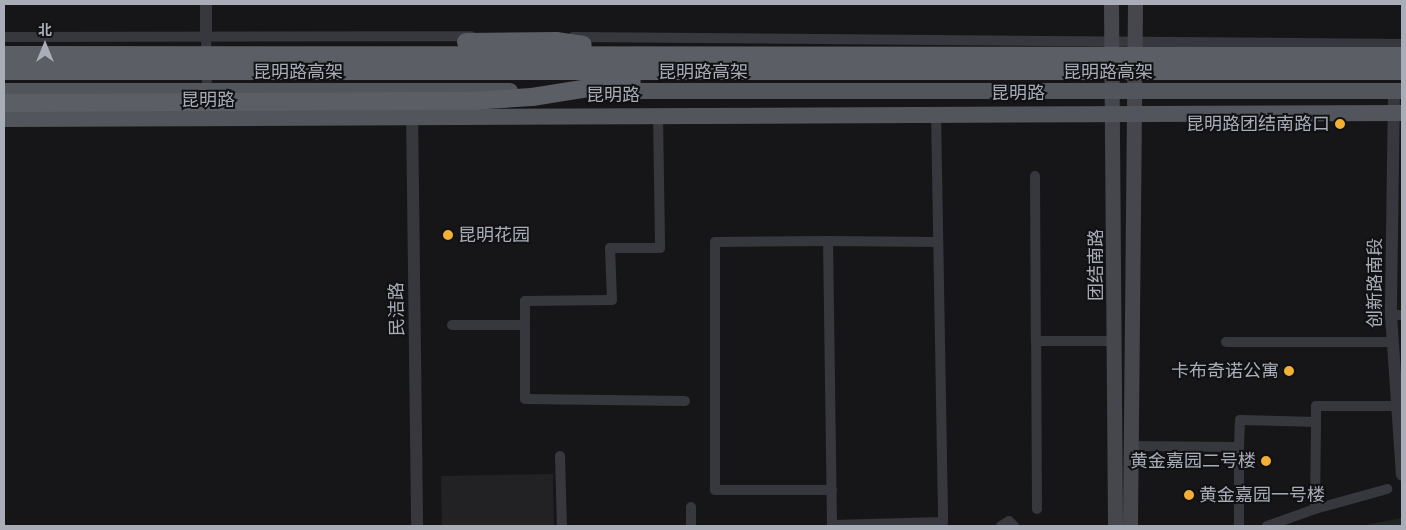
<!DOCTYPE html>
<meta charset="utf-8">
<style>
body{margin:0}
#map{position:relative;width:1406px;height:530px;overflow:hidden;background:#161618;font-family:"Titillium Web","Noto Sans SC",sans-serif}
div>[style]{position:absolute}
.built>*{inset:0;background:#222225;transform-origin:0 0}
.green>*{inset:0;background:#1e261f}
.minor>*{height:10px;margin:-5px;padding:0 5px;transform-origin:5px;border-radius:5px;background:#37383d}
.tertiary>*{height:12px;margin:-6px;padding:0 6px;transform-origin:6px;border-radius:6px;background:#37383d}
.secondary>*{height:15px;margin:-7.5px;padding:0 7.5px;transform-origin:7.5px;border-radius:7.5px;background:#45474d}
.primary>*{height:16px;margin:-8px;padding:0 8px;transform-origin:8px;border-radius:8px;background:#53555c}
.trunk>*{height:18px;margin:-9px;padding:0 9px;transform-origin:9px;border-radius:9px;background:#5b5e65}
.trunk-bridge>*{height:18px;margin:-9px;padding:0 9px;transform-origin:9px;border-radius:9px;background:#5b5e65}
.dots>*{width:14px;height:14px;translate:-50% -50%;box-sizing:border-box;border:2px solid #111113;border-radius:50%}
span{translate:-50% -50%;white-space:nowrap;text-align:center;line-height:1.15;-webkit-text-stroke:4px #111113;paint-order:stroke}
.street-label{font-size:18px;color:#a8adb8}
.poi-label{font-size:18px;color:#a8adb8}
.right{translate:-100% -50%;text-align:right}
.left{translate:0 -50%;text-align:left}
.frame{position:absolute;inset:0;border:5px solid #a8adb8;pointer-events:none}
.north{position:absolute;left:20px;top:20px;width:50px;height:50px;-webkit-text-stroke:4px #111113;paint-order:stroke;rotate:0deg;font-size:14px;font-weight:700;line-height:20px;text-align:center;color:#a8adb8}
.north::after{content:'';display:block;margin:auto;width:18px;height:22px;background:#a8adb8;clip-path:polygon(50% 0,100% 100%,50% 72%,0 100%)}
</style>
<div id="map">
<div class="built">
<i style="left:553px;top:474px;width:52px;height:112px;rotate:89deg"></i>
</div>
<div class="green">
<i style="clip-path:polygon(1402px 518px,1402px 526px,1359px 526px)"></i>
</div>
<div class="minor">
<i style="left:206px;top:36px;width:55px;rotate:89deg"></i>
<i style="left:4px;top:37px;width:467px;rotate:-0.1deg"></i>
<i style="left:573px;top:37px;width:829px;rotate:0.48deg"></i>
<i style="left:936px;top:113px;width:409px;rotate:89deg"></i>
<i style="left:943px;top:522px;width:111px;rotate:178.5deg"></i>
<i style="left:832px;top:525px;width:284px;rotate:-90.8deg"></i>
<i style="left:828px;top:241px;width:110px;rotate:0.5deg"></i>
<i style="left:658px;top:115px;width:133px;rotate:89.1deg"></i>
<i style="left:660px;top:248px;width:50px;rotate:180deg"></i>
<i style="left:610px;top:248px;width:52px;rotate:87.8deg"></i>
<i style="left:612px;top:300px;width:87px;rotate:179.3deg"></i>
<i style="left:525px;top:301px;width:98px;rotate:90deg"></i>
<i style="left:525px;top:399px;width:160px;rotate:0.7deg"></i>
<i style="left:1035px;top:176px;width:165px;rotate:89.7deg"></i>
<i style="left:828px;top:241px;width:113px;rotate:179.5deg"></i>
<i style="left:715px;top:242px;width:248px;rotate:90deg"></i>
<i style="left:715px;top:490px;width:117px"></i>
<i style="left:1391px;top:315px;width:11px"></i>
<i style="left:452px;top:325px;width:73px"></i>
<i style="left:1226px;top:342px;width:167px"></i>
<i style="left:1130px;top:446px;width:109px;rotate:0.5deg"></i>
<i style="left:1239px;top:447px;width:27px;rotate:-88deg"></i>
<i style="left:1240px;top:420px;width:76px;rotate:1.5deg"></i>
<i style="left:1316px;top:422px;width:16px;rotate:-90deg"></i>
<i style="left:1316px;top:406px;width:82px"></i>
<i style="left:560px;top:456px;width:70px;rotate:88.4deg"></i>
<i style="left:691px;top:507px;width:19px;rotate:90deg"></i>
<i style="left:1037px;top:509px;width:168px;rotate:-90.3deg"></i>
<i style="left:1036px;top:341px;width:79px"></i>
<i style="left:1315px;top:509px;width:87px;rotate:-89.3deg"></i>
<i style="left:1001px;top:526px;width:9px;rotate:-32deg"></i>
<i style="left:1009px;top:521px;width:7px;rotate:45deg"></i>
<i style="left:1239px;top:526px;width:79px;rotate:-90deg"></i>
<i style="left:1267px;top:526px;width:51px;rotate:-19.5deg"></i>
<i style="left:1315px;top:509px;width:75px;rotate:-15.5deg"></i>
</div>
<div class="tertiary">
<i style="left:206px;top:4px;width:32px;rotate:90deg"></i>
<i style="left:1394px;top:91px;width:224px;rotate:90.8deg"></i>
<i style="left:1391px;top:315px;width:160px;rotate:86.1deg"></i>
<i style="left:412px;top:108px;width:418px;rotate:89.3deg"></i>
</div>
<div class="secondary">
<i style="left:1111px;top:4px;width:522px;rotate:89.56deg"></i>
<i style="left:1130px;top:526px;width:522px;rotate:-89.45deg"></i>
</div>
<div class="primary">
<i style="left:4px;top:91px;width:506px"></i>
<i style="left:602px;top:91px;width:800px"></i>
<i style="left:4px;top:119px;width:1398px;rotate:-0.25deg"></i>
</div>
<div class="trunk">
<i style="left:4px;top:103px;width:15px"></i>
</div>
<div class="trunk-bridge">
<i style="left:466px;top:42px;width:90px;rotate:-0.6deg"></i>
<i style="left:556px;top:41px;width:27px;rotate:8deg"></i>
<i style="left:4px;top:55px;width:1398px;rotate:0.04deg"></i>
<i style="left:4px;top:71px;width:1398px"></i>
<i style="left:19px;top:103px;width:452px;rotate:-0.3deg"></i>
<i style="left:471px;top:101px;width:61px;rotate:-3.8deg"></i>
<i style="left:532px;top:97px;width:101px;rotate:-9.1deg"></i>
</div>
<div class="dots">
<i style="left:1340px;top:124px;background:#f2b134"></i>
<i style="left:448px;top:235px;background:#f2b134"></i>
<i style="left:1289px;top:371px;background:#f2b134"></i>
<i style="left:1266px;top:461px;background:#f2b134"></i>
<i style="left:1189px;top:495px;background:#f2b134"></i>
</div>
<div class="street-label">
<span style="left:298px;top:72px">昆明路高架</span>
<span style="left:703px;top:72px">昆明路高架</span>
<span style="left:1108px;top:72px">昆明路高架</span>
<span style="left:1018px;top:93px">昆明路</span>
<span style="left:613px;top:95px">昆明路</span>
<span style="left:208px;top:100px">昆明路</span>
<span style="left:1096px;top:265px;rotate:-90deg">团结南路</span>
<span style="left:1375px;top:283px;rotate:-90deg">创新路南段</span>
<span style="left:397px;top:309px;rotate:-91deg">民洁路</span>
</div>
<div class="poi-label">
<span class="right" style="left:1330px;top:124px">昆明路团结南路口</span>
<span class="left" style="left:458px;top:235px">昆明花园</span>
<span class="right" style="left:1279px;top:371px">卡布奇诺公寓</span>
<span class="right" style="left:1256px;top:461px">黄金嘉园二号楼</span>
<span class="left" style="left:1199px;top:495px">黄金嘉园一号楼</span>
</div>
<div class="frame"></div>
<div class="north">北</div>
</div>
